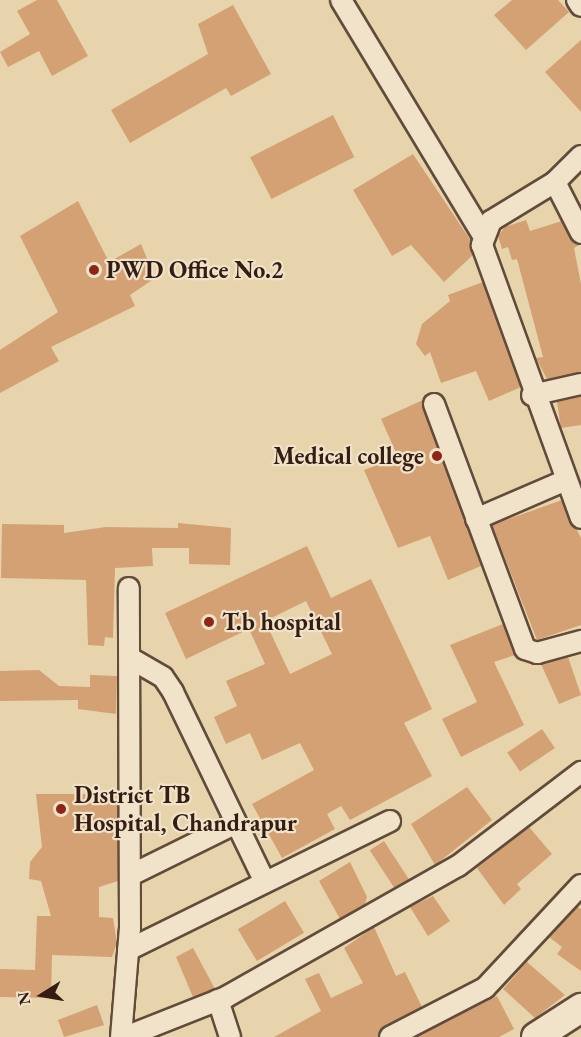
<!DOCTYPE html>
<style>
body{margin:0}
#map{position:relative;width:581px;height:1037px;overflow:hidden;background:#e8d4ac;font-family:"EB Garamond",serif}
div>[style]{position:absolute}
.building>*{inset:0;background:#d3a174;transform-origin:0 0}
.roads{filter:drop-shadow(2px 0 #624b3a) drop-shadow(-2px 0 #624b3a) drop-shadow(0 2px #624b3a) drop-shadow(0 -2px #624b3a)}
.street>*{height:20px;margin:-10px;padding:0 10px;transform-origin:10px;border-radius:10px;background:#f0e3c9}
.secondary>*{height:28px;margin:-14px;padding:0 14px;transform-origin:14px;border-radius:14px;background:#f0e3c9}
.dots>*{width:16px;height:16px;translate:-50% -50%;box-sizing:border-box;border:3px solid #f0e3c9;border-radius:50%}
span{translate:-50% -50%;white-space:nowrap;text-align:center;line-height:1.15;-webkit-text-stroke:4.5px #f0e3c9;paint-order:stroke}
.poi-label{font-size:24px;color:#351d14;font-weight:700}
.left{translate:0 -50%;text-align:left}
.right{translate:-100% -50%;text-align:right}
.north{position:absolute;left:12px;top:965px;width:60px;height:60px;-webkit-text-stroke:4px #f0e3c9;paint-order:stroke;rotate:259deg;font-size:16px;font-weight:700;line-height:24px;text-align:center;color:#351d14}
.north::after{content:'';display:block;margin:auto;width:21px;height:27px;background:#351d14;clip-path:polygon(50% 0,100% 100%,50% 72%,0 100%)}
</style>
<div id="map">
<div class="building">
<i style="clip-path:polygon(37px 0,57px 0,88px 56px,52px 76px,39px 51px,8px 67px,0 52px,30px 34px,17px 11px)"></i>
<i style="clip-path:polygon(512px 0,558px 0,569px 12px,526px 50px,494px 15px)"></i>
<i style="clip-path:polygon(233px 5px,271px 74px,231px 96px,226px 88px,130px 143px,111px 110px,208px 54px,198px 24px)"></i>
<i style="clip-path:polygon(581px 40px,581px 112px,545px 72px)"></i>
<i style="left:333px;top:115px;width:47px;height:93px;rotate:63deg"></i>
<i style="clip-path:polygon(413px 154px,471px 241px,473px 255px,444px 282px,411px 245px,392px 256px,353px 190px)"></i>
<i style="clip-path:polygon(78px 201px,109px 262px,141px 244px,155px 278px,130px 295px,135px 306px,51px 347px,59px 361px,0 393px,0 350px,58px 312px,20px 236px)"></i>
<i style="clip-path:polygon(526px 220px,530px 231px,562px 221px,579px 245px,574px 248px,581px 284px,581px 372px,547px 379px,536px 358px,543px 357px,517px 259px,512px 260px,508px 247px,502px 249px,498px 236px,505px 227px)"></i>
<i style="clip-path:polygon(483px 282px,521px 387px,489px 401px,476px 371px,441px 383px,430px 352px,425px 356px,416px 344px,422px 324px,450px 301px,448px 295px)"></i>
<i style="clip-path:polygon(581px 396px,581px 425px,561px 428px,557px 402px)"></i>
<i style="clip-path:polygon(423px 400px,481px 566px,448px 580px,430px 536px,398px 548px,364px 470px,398px 457px,381px 419px)"></i>
<i style="clip-path:polygon(562px 500px,581px 538px,581px 625px,537px 640px,492px 525px)"></i>
<i style="clip-path:polygon(178px 523px,231px 528px,230px 565px,189px 564px,189px 548px,152px 548px,153px 566px,115px 568px,113px 638px,105px 637px,104px 646px,88px 645px,86px 580px,1px 578px,2px 524px,64px 525px,64px 533px,106px 527px,178px 528px)"></i>
<i style="clip-path:polygon(evenodd,307px 546px,331px 598px,371px 579px,432px 709px,404px 723px,432px 776px,350px 820px,341px 806px,327px 814px,335px 829px,282px 858px,252px 804px,314px 770px,300px 743px,262px 760px,250px 733px,226px 744px,214px 717px,237px 706px,226px 681px,265px 664px,249px 629px,186px 659px,165px 613px,307px 546px,306px 601px,332px 654px,290px 674px,265px 621px,306px 601px)"></i>
<i style="clip-path:polygon(503px 624px,515px 655px,494px 662px,524px 725px,461px 757px,442px 719px,477px 702px,450px 645px)"></i>
<i style="clip-path:polygon(568px 657px,581px 695px,559px 704px,541px 664px)"></i>
<i style="clip-path:polygon(39px 670px,59px 686px,90px 687px,90px 675px,117px 676px,116px 714px,78px 709px,78px 700px,0 701px,0 671px)"></i>
<i style="left:542px;top:729px;width:23px;height:42px;rotate:56deg"></i>
<i style="clip-path:polygon(467px 787px,492px 820px,435px 865px,411px 824px)"></i>
<i style="clip-path:polygon(36px 794px,118px 794px,118px 881px,99px 887px,99px 917px,113px 918px,117px 943px,112px 957px,52px 955px,51px 998px,0 997px,0 969px,35px 970px,37px 916px,51px 916px,41px 881px,29px 879px,30px 862px,42px 847px)"></i>
<i style="clip-path:polygon(529px 827px,552px 854px,517px 884px,521px 889px,504px 905px,477px 868px)"></i>
<i style="left:384px;top:841px;width:46px;height:17px;rotate:57deg"></i>
<i style="clip-path:polygon(350px 862px,367px 897px,365px 904px,340px 919px,319px 881px)"></i>
<i style="clip-path:polygon(433px 896px,450px 921px,428px 936px,410px 907px)"></i>
<i style="left:285px;top:901px;width:37px;height:55px;rotate:59deg"></i>
<i style="clip-path:polygon(577px 907px,581px 909px,581px 971px,557px 954px,562px 947px,549px 937px)"></i>
<i style="clip-path:polygon(374px 927px,396px 976px,405px 972px,422px 1007px,384px 1026px,378px 1037px,274px 1037px,321px 1011px,305px 979px,319px 973px,331px 998px,363px 983px,344px 948px)"></i>
<i style="clip-path:polygon(193px 948px,215px 989px,193px 997px,176px 957px)"></i>
<i style="clip-path:polygon(527px 962px,565px 995px,535px 1018px,503px 989px)"></i>
<i style="clip-path:polygon(497px 996px,514px 1029px,499px 1037px,416px 1037px)"></i>
<i style="clip-path:polygon(97px 1005px,104px 1025px,64px 1037px,58px 1020px)"></i>
</div>
<div class="roads">
<div class="street">
<i style="left:341px;top:0;width:275px;rotate:58.9deg"></i>
<i style="left:577px;top:0;width:7px;rotate:56deg"></i>
<i style="left:581px;top:156px;width:37px;rotate:135deg"></i>
<i style="left:555px;top:182px;width:75px;rotate:148.6deg"></i>
<i style="left:491px;top:221px;width:26px;rotate:111deg"></i>
<i style="left:482px;top:245px;width:290px;rotate:70.1deg"></i>
<i style="left:555px;top:182px;width:57px;rotate:63deg"></i>
<i style="left:532px;top:395px;width:50px;rotate:-12.7deg"></i>
<i style="left:434px;top:404px;width:261px;rotate:69.6deg"></i>
<i style="left:525px;top:649px;width:13px;rotate:18deg"></i>
<i style="left:537px;top:653px;width:46px;rotate:-15.3deg"></i>
<i style="left:476px;top:519px;width:98px;rotate:-23.4deg"></i>
<i style="left:130px;top:658px;width:38px;rotate:30deg"></i>
<i style="left:163px;top:677px;width:18px;rotate:56deg"></i>
<i style="left:173px;top:692px;width:211px;rotate:64.2deg"></i>
<i style="left:131px;top:875px;width:117px;rotate:-26.3deg"></i>
<i style="left:128px;top:950px;width:292px;rotate:-26.2deg"></i>
<i style="left:218px;top:1000px;width:39px;rotate:72deg"></i>
<i style="left:121px;top:1037px;width:109px;rotate:-85.3deg"></i>
<i style="left:130px;top:928px;width:340px;rotate:-90.2deg"></i>
<i style="left:125px;top:1037px;width:109px;rotate:-21.6deg"></i>
<i style="left:226px;top:997px;width:266px;rotate:-29.5deg"></i>
<i style="left:458px;top:866px;width:155px;rotate:-37.4deg"></i>
<i style="left:390px;top:1037px;width:107px;rotate:-27.3deg"></i>
<i style="left:485px;top:988px;width:141px;rotate:-47deg"></i>
</div>
<div class="secondary">
<i style="left:536px;top:1037px;width:54px;rotate:-32.8deg"></i>
</div>
</div>
<div class="dots">
<i style="left:94px;top:270px;background:#8f2418"></i>
<i style="left:437px;top:456px;background:#8f2418"></i>
<i style="left:209px;top:622px;background:#8f2418"></i>
<i style="left:61px;top:809px;background:#8f2418"></i>
</div>
<div class="poi-label">
<span class="left" style="left:106px;top:270px">PWD Office No.2</span>
<span class="right" style="left:424px;top:456px">Medical college</span>
<span class="left" style="left:222px;top:622px">T.b hospital</span>
<span class="left" style="left:74px;top:809px">District TB<br>Hospital, Chandrapur</span>
</div>
<div class="north">N</div>
</div>
